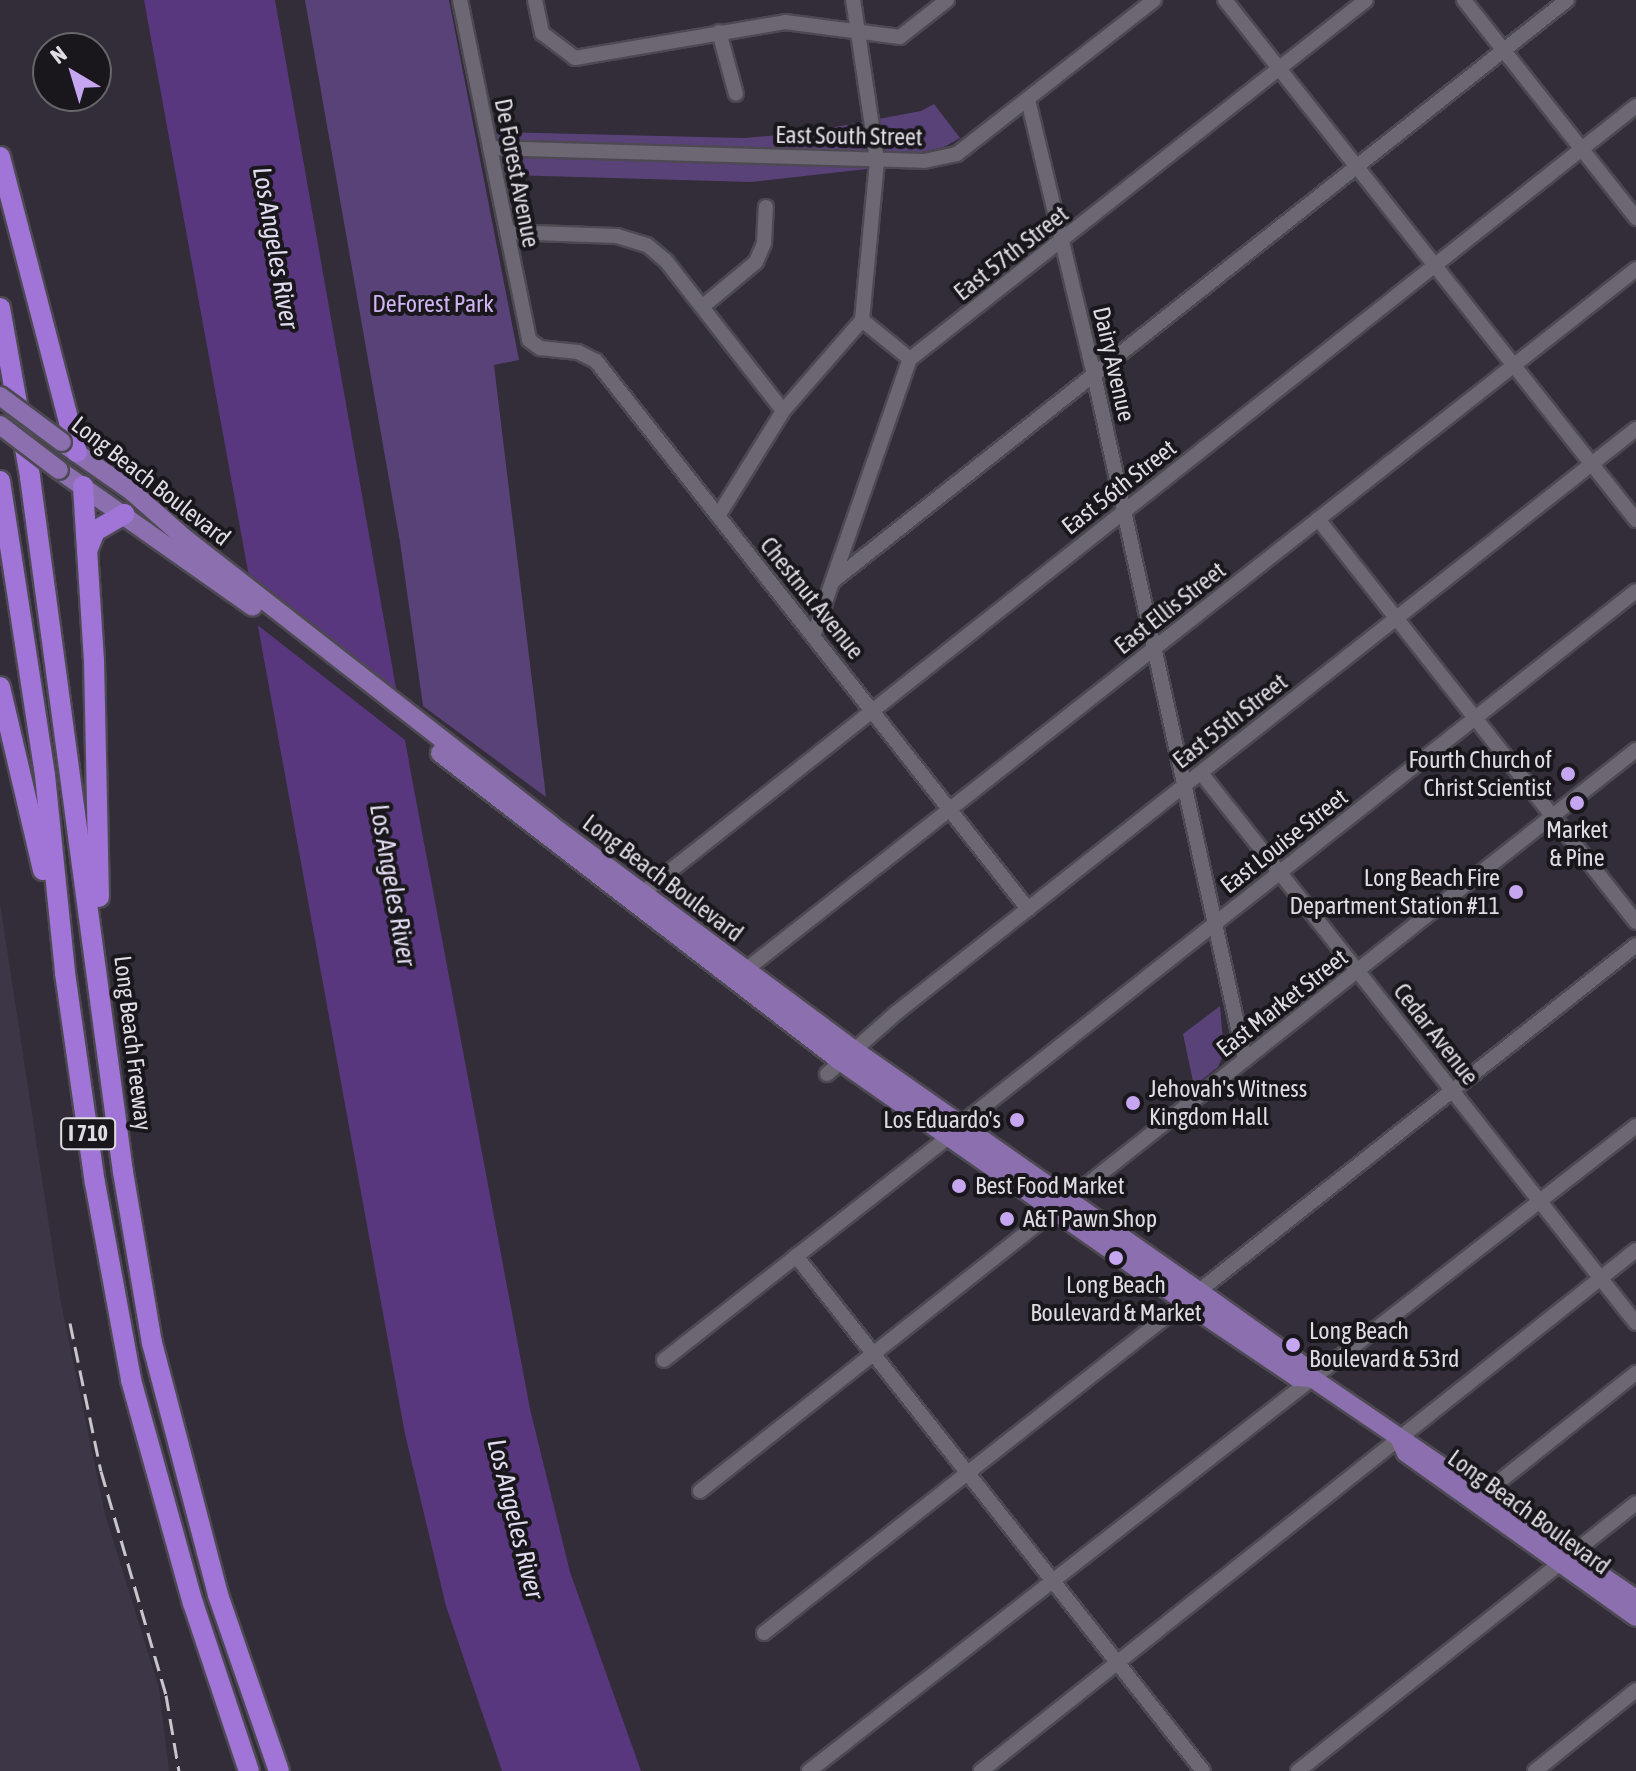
<!DOCTYPE html>
<style>
body{margin:0}
#map{position:relative;width:1636px;height:1771px;overflow:hidden;background:#322d38;font-family:"Asap Condensed",sans-serif}
div>[style]{position:absolute}
.built>*{inset:0;background:#3d3646}
.green>*{inset:0;background:#594277}
.water>*{inset:0;background:#59377e}
.pier>*{inset:0;background:#322d38}
.roads{filter:drop-shadow(2px 0 #4d4952) drop-shadow(-2px 0 #4d4952) drop-shadow(0 2px #4d4952) drop-shadow(0 -2px #4d4952)}
.minor>*{height:14px;margin:-7px;padding:0 7px;transform-origin:7px;border-radius:7px;background:#6c6773}
.major>*{height:18px;margin:-9px;padding:0 9px;transform-origin:9px;border-radius:9px;background:#8c6faf}
.highway>*{height:20px;margin:-10px;padding:0 10px;transform-origin:10px;border-radius:10px;background:#a174d7}
.rail>*{height:3px;margin-top:-1.5px;transform-origin:0;background:repeating-linear-gradient(90deg,#c8c5cc 0 16px,transparent 0 24px)}
.bridges{filter:drop-shadow(2px 0 #4d4952) drop-shadow(-2px 0 #4d4952) drop-shadow(0 2px #4d4952) drop-shadow(0 -2px #4d4952)}
.major-bridge>*{height:18px;margin:-9px;padding:0 9px;transform-origin:9px;border-radius:9px;background:#8c6faf}
.dots>*{width:22px;height:22px;translate:-50% -50%;box-sizing:border-box;border:4px solid #19171b;border-radius:50%}
span{translate:-50% -50%;white-space:nowrap;text-align:center;line-height:1.15;-webkit-text-stroke:8px #19171b;paint-order:stroke}
.shield-label span{padding:2px 6px;background:#19171b;border:2px solid;border-radius:6px;-webkit-text-stroke-width:0}
.shield-label{font-size:22px;color:#dfdce3;font-weight:700}
.street-label{font-size:24px;color:#dfdce3}
.park-label{font-size:24px;color:#ceb4f2}
.poi-label{font-size:24px;color:#dfdce3}
.right{translate:-100% -50%;text-align:right}
.left{translate:0 -50%;text-align:left}
.water-label{font-size:26px;color:#e3dbf0;font-style:italic}
.north{position:absolute;left:32px;top:32px;width:80px;height:80px;box-sizing:border-box;background:#19171b;border:2px solid #68666b;border-radius:50%;rotate:322deg;font-size:22px;font-weight:700;line-height:32px;text-align:center;color:#dfdce3}
.north::after{content:'';display:block;margin:auto;width:28px;height:36px;background:#c6a6f0;clip-path:polygon(50% 0,100% 100%,50% 72%,0 100%)}
</style>
<div id="map">
<div class="built">
<i style="clip-path:polygon(0 903px,60px 1298px,105px 1514px,159px 1688px,169px 1771px,0 1771px)"></i>
</div>
<div class="green">
<i style="clip-path:polygon(305px 0,449px 0,519px 360px,494px 365px,546px 797px,423px 706px,400px 542px)"></i>
<i style="clip-path:polygon(934px 104px,960px 138px,944px 147px,908px 155px,886px 152px,867px 169px,751px 182px,504px 175px,495px 132px,744px 138px,803px 133px,921px 111px)"></i>
<i style="clip-path:polygon(1220px 1006px,1224px 1053px,1218px 1067px,1194px 1086px,1183px 1034px)"></i>
</div>
<div class="water">
<i style="clip-path:polygon(144px 0,275px 0,410px 768px,530px 1409px,570px 1572px,641px 1771px,502px 1771px,446px 1606px,405px 1434px)"></i>
</div>
<div class="pier">
<i style="clip-path:polygon(242px 568px,401px 693px,410px 744px,251px 620px)"></i>
</div>
<div class="roads">
<div class="minor">
<i style="left:460px;top:0;width:347px;rotate:78.5deg"></i>
<i style="left:529px;top:340px;width:14px;rotate:36deg"></i>
<i style="left:540px;top:348px;width:38px;rotate:6deg"></i>
<i style="left:578px;top:352px;width:20px;rotate:27deg"></i>
<i style="left:596px;top:361px;width:698px;rotate:51.75deg"></i>
<i style="left:535px;top:0;width:34px;rotate:78deg"></i>
<i style="left:542px;top:33px;width:41px;rotate:37.1deg"></i>
<i style="left:575px;top:58px;width:213px;rotate:-9.7deg"></i>
<i style="left:785px;top:22px;width:116px;rotate:7.4deg"></i>
<i style="left:900px;top:37px;width:60px;rotate:-38.2deg"></i>
<i style="left:1225px;top:0;width:663px;rotate:51.68deg"></i>
<i style="left:1464px;top:0;width:278px;rotate:51.7deg"></i>
<i style="left:719px;top:32px;width:64px;rotate:74.7deg"></i>
<i style="left:1028px;top:100px;width:283px;rotate:76.5deg"></i>
<i style="left:1094px;top:375px;width:701px;rotate:77.57deg"></i>
<i style="left:490px;top:148px;width:434px;rotate:1.7deg"></i>
<i style="left:924px;top:161px;width:34px;rotate:-12deg"></i>
<i style="left:957px;top:154px;width:250px;rotate:-38deg"></i>
<i style="left:507px;top:232px;width:110px;rotate:2.1deg"></i>
<i style="left:617px;top:236px;width:31px;rotate:17deg"></i>
<i style="left:647px;top:245px;width:25px;rotate:40deg"></i>
<i style="left:666px;top:261px;width:190px;rotate:52deg"></i>
<i style="left:702px;top:307px;width:70px;rotate:-39.8deg"></i>
<i style="left:756px;top:262px;width:21px;rotate:-67deg"></i>
<i style="left:764px;top:243px;width:36px;rotate:-87deg"></i>
<i style="left:862px;top:320px;width:62px;rotate:39.1deg"></i>
<i style="left:718px;top:516px;width:123px;rotate:-58.2deg"></i>
<i style="left:783px;top:411px;width:121px;rotate:-49deg"></i>
<i style="left:862px;top:320px;width:161px;rotate:-84.6deg"></i>
<i style="left:877px;top:160px;width:162px;rotate:-98.5deg"></i>
<i style="left:1318px;top:519px;width:513px;rotate:51.72deg"></i>
<i style="left:833px;top:581px;width:936px;rotate:-38.36deg"></i>
<i style="left:814px;top:634px;width:291px;rotate:-70.8deg"></i>
<i style="left:910px;top:359px;width:580px;rotate:-38.21deg"></i>
<i style="left:1201px;top:773px;width:701px;rotate:51.66deg"></i>
<i style="left:636px;top:898px;width:1276px;rotate:-38.38deg"></i>
<i style="left:738px;top:976px;width:1143px;rotate:-38.21deg"></i>
<i style="left:827px;top:1074px;width:92px;rotate:-41.5deg"></i>
<i style="left:896px;top:1013px;width:943px;rotate:-38.28deg"></i>
<i style="left:960px;top:1125px;width:861px;rotate:-38.31deg"></i>
<i style="left:796px;top:1256px;width:656px;rotate:51.68deg"></i>
<i style="left:1199px;top:1291px;width:557px;rotate:-38.37deg"></i>
<i style="left:664px;top:1360px;width:361px;rotate:-38.1deg"></i>
<i style="left:700px;top:1491px;width:1194px;rotate:-38.37deg"></i>
<i style="left:1485px;top:1493px;width:193px;rotate:-38.5deg"></i>
<i style="left:764px;top:1633px;width:536px;rotate:-38.18deg"></i>
<i style="left:809px;top:1771px;width:1049px;rotate:-37.95deg"></i>
<i style="left:981px;top:1771px;width:837px;rotate:-38.5deg"></i>
<i style="left:1298px;top:1771px;width:431px;rotate:-38.4deg"></i>
<i style="left:1535px;top:1771px;width:129px;rotate:-38.7deg"></i>
</div>
<div class="major">
<i style="left:64px;top:444px;width:80px;rotate:34.9deg"></i>
<i style="left:130px;top:490px;width:76px;rotate:41.3deg"></i>
<i style="left:187px;top:540px;width:461px;rotate:38deg"></i>
<i style="left:550px;top:824px;width:377px;rotate:36.6deg"></i>
<i style="left:853px;top:1049px;width:422px;rotate:35deg"></i>
<i style="left:1199px;top:1291px;width:130px;rotate:35.6deg"></i>
<i style="left:1305px;top:1367px;width:13px;rotate:58deg"></i>
<i style="left:1312px;top:1378px;width:392px;rotate:34.3deg"></i>
<i style="left:59px;top:470px;width:237px;rotate:35.2deg"></i>
<i style="left:440px;top:753px;width:505px;rotate:37.6deg"></i>
<i style="left:840px;top:1061px;width:421px;rotate:34.9deg"></i>
<i style="left:1185px;top:1302px;width:134px;rotate:34deg"></i>
<i style="left:1296px;top:1377px;width:16px;rotate:4deg"></i>
<i style="left:1400px;top:1440px;width:14px;rotate:65deg"></i>
<i style="left:1406px;top:1453px;width:282px;rotate:35.5deg"></i>
</div>
<div class="highway">
<i style="left:0;top:157px;width:305px;rotate:75.4deg"></i>
<i style="left:0;top:308px;width:172px;rotate:79.9deg"></i>
<i style="left:30px;top:477px;width:701px;rotate:82.38deg"></i>
<i style="left:123px;top:1172px;width:173px;rotate:80.4deg"></i>
<i style="left:152px;top:1343px;width:260px;rotate:75.3deg"></i>
<i style="left:218px;top:1595px;width:186px;rotate:70.9deg"></i>
<i style="left:0;top:481px;width:297px;rotate:81.3deg"></i>
<i style="left:45px;top:775px;width:199px;rotate:84.2deg"></i>
<i style="left:65px;top:973px;width:212px;rotate:81.9deg"></i>
<i style="left:95px;top:1183px;width:200px;rotate:79.6deg"></i>
<i style="left:131px;top:1380px;width:231px;rotate:74.5deg"></i>
<i style="left:193px;top:1603px;width:177px;rotate:71.6deg"></i>
<i style="left:83px;top:486px;width:174px;rotate:86.4deg"></i>
<i style="left:94px;top:660px;width:237px;rotate:88.8deg"></i>
<i style="left:87px;top:551px;width:22px;rotate:-68deg"></i>
<i style="left:95px;top:531px;width:34px;rotate:-30deg"></i>
<i style="left:0;top:687px;width:188px;rotate:76.8deg"></i>
</div>
</div>
<div class="rail">
<i style="left:70px;top:1323px;width:151px;rotate:78.2deg"></i>
<i style="left:101px;top:1471px;width:233px;rotate:73.8deg"></i>
<i style="left:166px;top:1695px;width:77px;rotate:80.3deg"></i>
</div>
<div class="bridges">
<div class="major-bridge">
<i style="left:0;top:396px;width:77px;rotate:36.6deg"></i>
<i style="left:0;top:425px;width:74px;rotate:37.3deg"></i>
</div>
</div>
<div class="dots">
<i style="left:1568px;top:774px;background:#c6a6f0"></i>
<i style="left:1577px;top:803px;background:#c6a6f0"></i>
<i style="left:1516px;top:892px;background:#c6a6f0"></i>
<i style="left:1133px;top:1103px;background:#c6a6f0"></i>
<i style="left:1017px;top:1120px;background:#c6a6f0"></i>
<i style="left:959px;top:1186px;background:#c6a6f0"></i>
<i style="left:1007px;top:1219px;background:#c6a6f0"></i>
<i style="left:1116px;top:1258px;background:#c6a6f0"></i>
<i style="left:1293px;top:1345px;background:#c6a6f0"></i>
</div>
<div class="shield-label">
<span style="left:88px;top:1134px">I 710</span>
</div>
<div class="street-label">
<span style="left:849px;top:136px;rotate:1deg">East South Street</span>
<span style="left:517px;top:173px;rotate:79deg">De Forest Avenue</span>
<span style="left:1011px;top:253px;rotate:-38deg">East 57th Street</span>
<span style="left:1114px;top:364px;rotate:77deg">Dairy Avenue</span>
<span style="left:151px;top:481px;rotate:38deg">Long Beach Boulevard</span>
<span style="left:1119px;top:487px;rotate:-38deg">East 56th Street</span>
<span style="left:812px;top:598px;rotate:51deg">Chestnut Avenue</span>
<span style="left:1170px;top:608px;rotate:-38deg">East Ellis Street</span>
<span style="left:1230px;top:721px;rotate:-38deg">East 55th Street</span>
<span style="left:1284px;top:841px;rotate:-38deg">East Louise Street</span>
<span style="left:663px;top:878px;rotate:37deg">Long Beach Boulevard</span>
<span style="left:1282px;top:1003px;rotate:-38deg">East Market Street</span>
<span style="left:1436px;top:1034px;rotate:52deg">Cedar Avenue</span>
<span style="left:133px;top:1043px;rotate:83deg">Long Beach Freeway</span>
<span style="left:1529px;top:1512px;rotate:36deg">Long Beach Boulevard</span>
</div>
<div class="park-label">
<span style="left:433px;top:304px">DeForest Park</span>
</div>
<div class="poi-label">
<span class="right" style="left:1552px;top:774px">Fourth Church of<br>Christ Scientist</span>
<span style="left:1577px;top:844px">Market<br>&amp; Pine</span>
<span class="right" style="left:1500px;top:892px">Long Beach Fire<br>Department Station #11</span>
<span class="left" style="left:1149px;top:1103px">Jehovah's Witness<br>Kingdom Hall</span>
<span class="right" style="left:1001px;top:1120px">Los Eduardo's</span>
<span class="left" style="left:975px;top:1186px">Best Food Market</span>
<span class="left" style="left:1023px;top:1219px">A&amp;T Pawn Shop</span>
<span style="left:1116px;top:1299px">Long Beach<br>Boulevard &amp; Market</span>
<span class="left" style="left:1309px;top:1345px">Long Beach<br>Boulevard &amp; 53rd</span>
</div>
<div class="water-label">
<span style="left:275px;top:248px;rotate:80deg">Los Angeles River</span>
<span style="left:392px;top:885px;rotate:80deg">Los Angeles River</span>
<span style="left:515px;top:1519px;rotate:76deg">Los Angeles River</span>
</div>
<div class="north">N</div>
</div>
